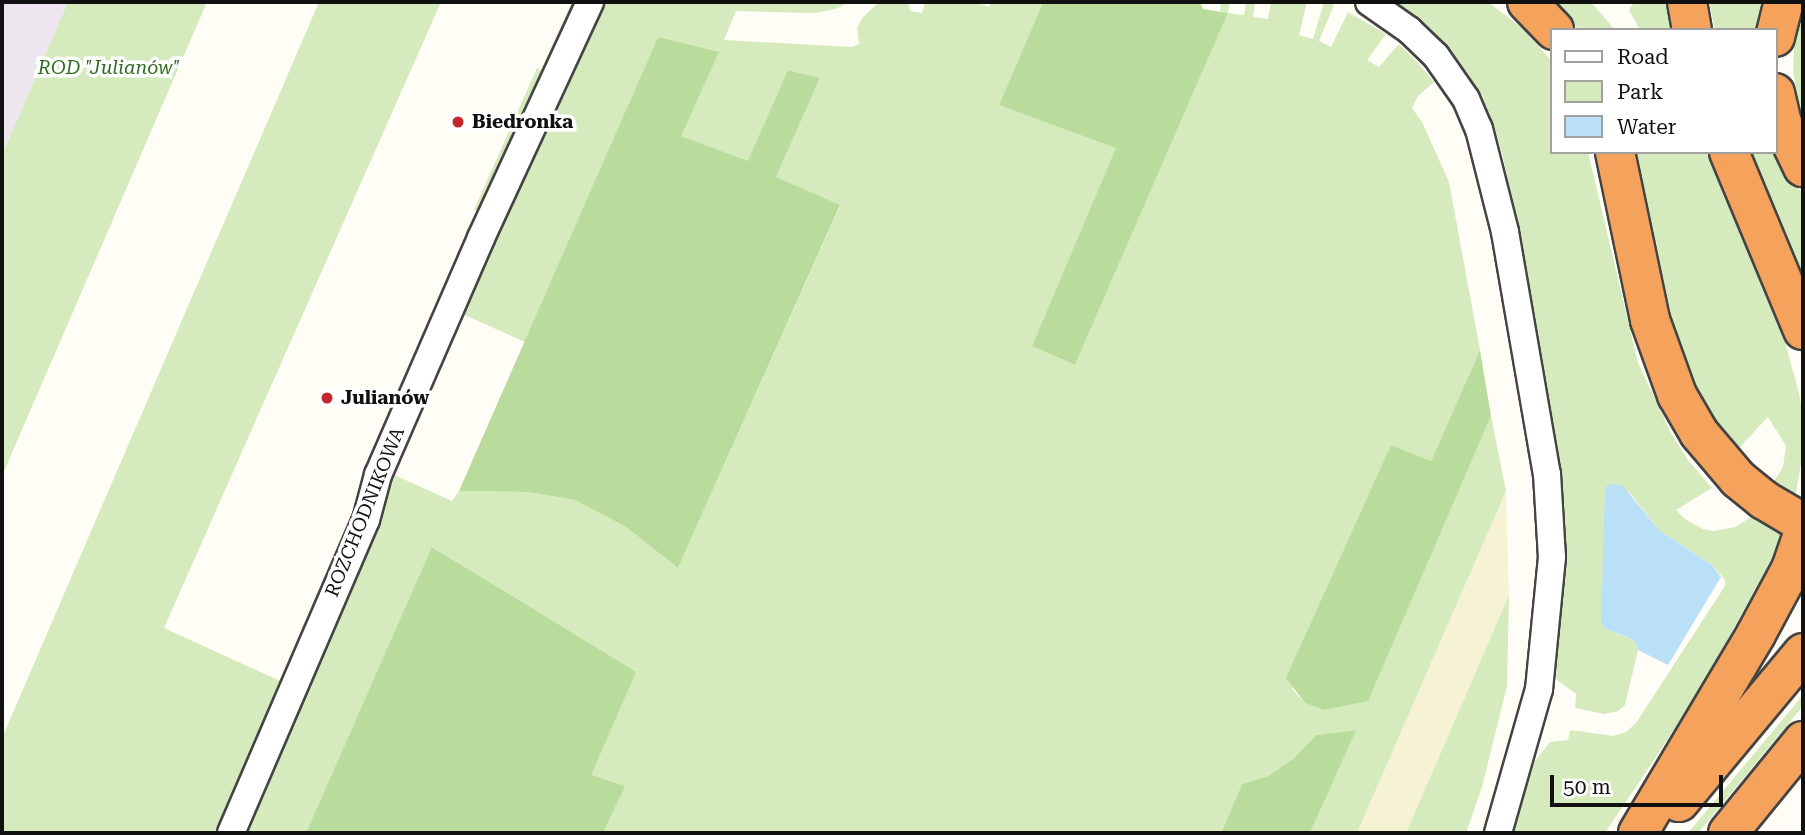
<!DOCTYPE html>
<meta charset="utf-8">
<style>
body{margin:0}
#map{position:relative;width:1805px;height:835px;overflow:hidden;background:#fffdf5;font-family:"Roboto Serif",serif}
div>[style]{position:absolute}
.industrial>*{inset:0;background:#eee6ef}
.farmland>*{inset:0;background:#f6f3d4}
.green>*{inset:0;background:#d5ebbd}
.forest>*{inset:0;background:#b9dc9c}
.water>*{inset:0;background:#b9e0f7}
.roads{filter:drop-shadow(2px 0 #444) drop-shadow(-2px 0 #444) drop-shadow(0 2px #444) drop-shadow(0 -2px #444)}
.minor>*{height:26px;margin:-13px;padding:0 13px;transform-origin:13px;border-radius:13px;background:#fff}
.motorway>*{height:38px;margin:-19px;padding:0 19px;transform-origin:19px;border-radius:19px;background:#f5a25d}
.dots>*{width:19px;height:19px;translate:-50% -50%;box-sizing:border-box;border:4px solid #fff;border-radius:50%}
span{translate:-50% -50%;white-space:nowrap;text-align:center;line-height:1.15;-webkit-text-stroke:7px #fff;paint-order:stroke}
.park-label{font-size:19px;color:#2f6b1f;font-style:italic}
.poi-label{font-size:19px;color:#111;font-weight:700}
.left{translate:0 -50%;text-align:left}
.street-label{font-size:19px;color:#111}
.frame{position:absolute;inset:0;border:4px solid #111;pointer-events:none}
.legend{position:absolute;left:1550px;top:28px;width:228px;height:126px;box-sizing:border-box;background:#fff;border:2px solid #a0a0a0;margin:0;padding:9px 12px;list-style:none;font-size:21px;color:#111}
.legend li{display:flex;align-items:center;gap:14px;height:35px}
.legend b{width:35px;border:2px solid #a0a0a0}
.scale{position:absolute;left:1550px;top:775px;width:173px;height:32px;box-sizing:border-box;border:4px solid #111;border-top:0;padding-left:9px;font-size:21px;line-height:24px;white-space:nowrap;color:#111;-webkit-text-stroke:5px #fff;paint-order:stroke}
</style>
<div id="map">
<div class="industrial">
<i style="clip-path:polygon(2px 2px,68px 2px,2px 155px)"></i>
</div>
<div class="farmland">
<i style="clip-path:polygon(1506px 491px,1509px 595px,1406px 833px,1357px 833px)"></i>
</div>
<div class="green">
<i style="clip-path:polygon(68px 2px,207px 2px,2px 476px,2px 155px)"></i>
<i style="clip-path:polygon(319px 2px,441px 2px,164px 628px,289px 685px,225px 833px,2px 833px,2px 738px)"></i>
<i style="clip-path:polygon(572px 2px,579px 2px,525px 125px,511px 140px,480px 212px,474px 210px,537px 68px,541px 70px)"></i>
<i style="clip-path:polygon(598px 2px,849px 2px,836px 9px,814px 13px,736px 11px,724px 40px,852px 47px,859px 44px,857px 28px,862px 18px,879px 2px,908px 2px,910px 11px,922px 13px,925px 2px,975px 2px,989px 7px,992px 2px,1043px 2px,999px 105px,1117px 147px,1032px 346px,1075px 365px,1228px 13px,1220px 11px,1221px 2px,1230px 2px,1228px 13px,1244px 15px,1246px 2px,1255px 2px,1253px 17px,1268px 19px,1271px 2px,1307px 2px,1299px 35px,1313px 39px,1324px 2px,1334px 5px,1319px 41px,1331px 47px,1348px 12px,1386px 34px,1367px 60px,1379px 67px,1399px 44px,1418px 63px,1434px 82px,1418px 96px,1412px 108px,1422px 122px,1449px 182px,1480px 350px,1431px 461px,1391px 445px,1292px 689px,1305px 703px,1324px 710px,1368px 700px,1491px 416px,1506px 491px,1357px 833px,1310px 833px,1355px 730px,1316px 735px,1293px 759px,1268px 776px,1242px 784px,1221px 833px,603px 833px,624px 786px,591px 776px,485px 580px,433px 547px,306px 833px,236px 833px,390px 473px,452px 501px,459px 491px,528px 492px,575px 500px,626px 527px,678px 568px,840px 206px,776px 177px,820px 78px,788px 70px,749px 162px,681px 136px,658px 37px,525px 342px,460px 313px)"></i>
<i style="clip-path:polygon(1394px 2px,1488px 2px,1522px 28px,1551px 60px,1551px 152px,1588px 152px,1638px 363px,1672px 435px,1688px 460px,1712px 488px,1676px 510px,1685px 519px,1703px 529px,1714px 531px,1735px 527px,1751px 517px,1783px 467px,1786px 446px,1768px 417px,1738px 449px,1711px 415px,1694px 381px,1672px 323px,1634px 152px,1707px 152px,1783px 335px,1799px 393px,1803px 418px,1802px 457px,1795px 499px,1784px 537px,1694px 700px,1605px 833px,1511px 833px,1535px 761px,1550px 742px,1568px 740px,1570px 730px,1613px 736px,1626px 732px,1636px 723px,1725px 586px,1725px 580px,1712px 565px,1659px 530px,1629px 492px,1613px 632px,1634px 640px,1638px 650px,1625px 705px,1618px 711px,1604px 714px,1575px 708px,1576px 694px,1557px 680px,1554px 667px,1548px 403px,1504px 161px,1495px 129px,1466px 71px,1426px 26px)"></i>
<i style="clip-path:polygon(1555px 2px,1591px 2px,1615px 30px,1579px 30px)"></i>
<i style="clip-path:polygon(1634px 2px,1671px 2px,1676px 30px,1640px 30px,1629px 10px)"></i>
<i style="clip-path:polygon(1709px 2px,1765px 2px,1758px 30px,1715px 30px)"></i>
<i style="clip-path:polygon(1803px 10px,1803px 121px,1793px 73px,1794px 46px)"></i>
<i style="clip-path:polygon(1752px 152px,1775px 152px,1803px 195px,1803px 283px)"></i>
<i style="clip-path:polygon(1509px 595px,1507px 686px,1482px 787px,1466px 833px,1406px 833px)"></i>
<i style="clip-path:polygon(1803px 695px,1803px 706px,1698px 833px,1688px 833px)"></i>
</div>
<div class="forest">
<i style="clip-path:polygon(1043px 2px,1200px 2px,1203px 9px,1228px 13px,1075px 365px,1032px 346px,1116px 148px,999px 105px)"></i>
<i style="clip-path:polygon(658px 37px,719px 52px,681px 136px,748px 161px,788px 70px,820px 78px,776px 177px,840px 205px,678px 568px,626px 527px,575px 500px,528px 492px,459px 491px)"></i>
<i style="clip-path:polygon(1480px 350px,1491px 416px,1368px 701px,1324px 710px,1305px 703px,1286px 678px,1391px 445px,1431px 461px)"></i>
<i style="clip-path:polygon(432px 547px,636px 672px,591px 775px,625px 786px,603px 833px,306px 833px)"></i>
<i style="clip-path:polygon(1356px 730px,1310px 833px,1221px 833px,1242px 784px,1268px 776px,1293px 759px,1316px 735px)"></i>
</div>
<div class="water">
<i style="clip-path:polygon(1610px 484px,1622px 485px,1659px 530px,1712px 565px,1721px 577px,1668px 665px,1638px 650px,1634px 640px,1604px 628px,1601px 623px,1605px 488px)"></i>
</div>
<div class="roads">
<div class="minor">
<i style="left:1369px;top:2px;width:49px;rotate:35deg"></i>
<i style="left:1409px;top:30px;width:37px;rotate:44deg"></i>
<i style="left:1436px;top:56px;width:52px;rotate:55.1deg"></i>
<i style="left:1466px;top:99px;width:33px;rotate:67deg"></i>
<i style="left:1479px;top:129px;width:106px;rotate:75.8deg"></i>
<i style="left:1505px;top:232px;width:246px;rotate:80.2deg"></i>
<i style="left:1547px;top:474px;width:83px;rotate:86.6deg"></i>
<i style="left:1552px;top:557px;width:133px;rotate:95.6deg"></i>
<i style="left:1539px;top:689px;width:150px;rotate:105.9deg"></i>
<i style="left:231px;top:833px;width:341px;rotate:-66.7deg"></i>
<i style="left:366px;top:520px;width:47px;rotate:-75.1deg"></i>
<i style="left:378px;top:475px;width:258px;rotate:-66.5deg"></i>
<i style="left:481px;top:238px;width:260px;rotate:-65.2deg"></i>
</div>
<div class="motorway">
<i style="left:1527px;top:2px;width:39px;rotate:46deg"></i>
<i style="left:1687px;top:2px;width:28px;rotate:80deg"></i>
<i style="left:1775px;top:37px;width:36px;rotate:-76deg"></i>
<i style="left:1775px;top:93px;width:31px;rotate:77deg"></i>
<i style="left:1782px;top:123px;width:49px;rotate:64.5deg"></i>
<i style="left:1615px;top:152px;width:172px;rotate:78.2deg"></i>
<i style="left:1650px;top:320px;width:80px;rotate:70.2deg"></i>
<i style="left:1677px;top:395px;width:44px;rotate:59.9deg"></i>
<i style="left:1699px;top:433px;width:60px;rotate:49.7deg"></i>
<i style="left:1738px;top:479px;width:33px;rotate:39deg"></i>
<i style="left:1764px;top:500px;width:45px;rotate:30.5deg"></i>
<i style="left:1729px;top:152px;width:193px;rotate:67.4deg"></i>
<i style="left:1679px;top:802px;width:194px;rotate:-50.2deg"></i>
<i style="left:1638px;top:833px;width:231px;rotate:-59.3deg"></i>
<i style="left:1756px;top:634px;width:74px;rotate:-61.7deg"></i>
<i style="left:1791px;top:569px;width:37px;rotate:-71deg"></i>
<i style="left:1728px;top:833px;width:119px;rotate:-50.8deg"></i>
</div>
</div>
<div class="dots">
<i style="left:458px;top:122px;background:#c4262e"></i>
<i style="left:327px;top:398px;background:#c4262e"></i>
</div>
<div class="park-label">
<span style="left:109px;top:68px">ROD "Julianów"</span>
</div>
<div class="poi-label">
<span class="left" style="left:472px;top:122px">Biedronka</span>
<span class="left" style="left:341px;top:398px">Julianów</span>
</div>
<div class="street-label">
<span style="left:365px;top:512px;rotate:-68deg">ROZCHODNIKOWA</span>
</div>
<div class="frame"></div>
<ul class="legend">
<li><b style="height:9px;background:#fff"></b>Road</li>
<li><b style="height:19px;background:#d5ebbd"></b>Park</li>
<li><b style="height:19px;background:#b9e0f7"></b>Water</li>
</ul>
<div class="scale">50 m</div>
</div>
